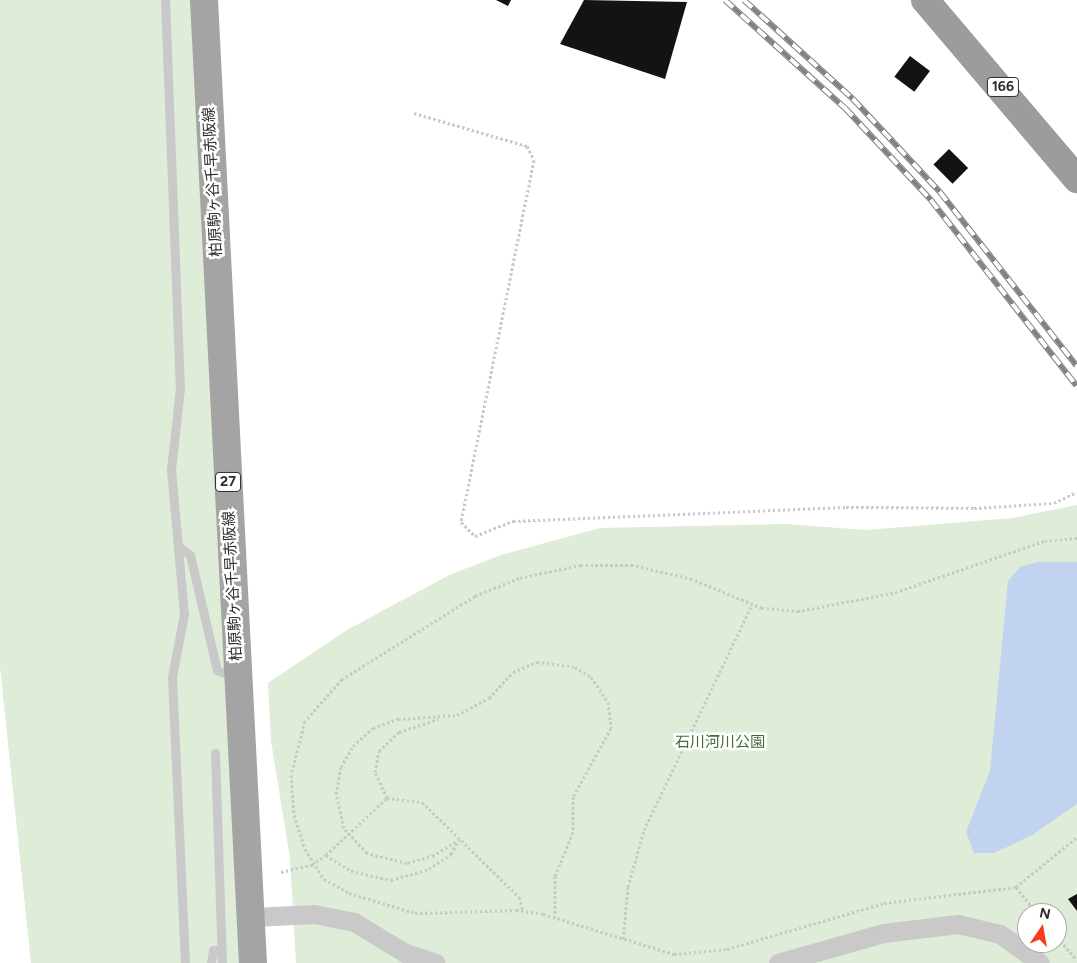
<!DOCTYPE html>
<meta charset="utf-8">
<style>
body{margin:0}
#map{position:relative;width:1077px;height:963px;overflow:hidden;background:#fff;font-family:Figtree,"Noto Sans JP",sans-serif}
div>[style]{position:absolute}
.green>*{inset:0;background:#deecd8}
.water>*{inset:0;background:#c1d3ee}
.building>*{inset:0;background:#131313;transform-origin:0 0}
.path>*{height:3px;margin-top:-1.5px;transform-origin:0;background:repeating-linear-gradient(90deg,#c9c9c9 0 2.5px,transparent 0 5px)}
.service>*{height:9px;margin:-4.5px;padding:0 4.5px;transform-origin:4.5px;border-radius:4.5px;background:#c9c9c9}
.minor>*{height:19px;margin:-9.5px;padding:0 9.5px;transform-origin:9.5px;border-radius:9.5px;background:#c9c9c9}
.primary>*{height:28px;margin:-14px;padding:0 14px;transform-origin:14px;border-radius:14px;background:#a4a4a4}
.trunk>*{height:28px;margin:-14px;padding:0 14px;transform-origin:14px;border-radius:14px;background:#9c9c9c}
.rail>*{height:5.5px;margin-top:-2.75px;transform-origin:0;background:repeating-linear-gradient(90deg,#fff 0 11px,#818181 0 22px);box-sizing:border-box;border-block:1px solid #818181}
span{translate:-50% -50%;white-space:nowrap;text-align:center;line-height:1.15;-webkit-text-stroke:5px #fff;paint-order:stroke}
.shield-label span{padding:1px 4px;background:#fff;border:1px solid;border-radius:4px;-webkit-text-stroke-width:0}
.shield-label{font-size:14px;color:#2c2c2c;font-weight:700}
.street-label{font-size:15px;color:#2c2c2c}
.park-label{font-size:15px;color:#436c36}
.north{position:absolute;left:1017px;top:903px;width:50px;height:50px;box-sizing:border-box;background:#fff;border:1px solid #ababab;border-radius:50%;rotate:12deg;font-size:14px;font-weight:700;line-height:20px;text-align:center;color:#2c2c2c}
.north::after{content:'';display:block;margin:auto;width:18px;height:22px;background:#f63c1c;clip-path:polygon(50% 0,100% 100%,50% 72%,0 100%)}
</style>
<div id="map">
<div class="green">
<i style="clip-path:polygon(0 0,196px 0,240px 963px,31px 963px,0 667px)"></i>
<i style="clip-path:polygon(evenodd,1077px 505px,1077px 963px,296px 963px,290px 858px,271px 741px,268px 683px,347px 630px,449px 575px,501px 555px,600px 528px,785px 524px,866px 530px,1012px 518px,1077px 505px,1027px 913px,1057px 913px,1057px 943px,1027px 943px,1027px 913px)"></i>
</div>
<div class="water">
<i style="clip-path:polygon(1037px 562px,1077px 562px,1077px 804px,1032px 835px,994px 853px,974px 853px,966px 832px,990px 771px,1008px 581px,1020px 567px)"></i>
</div>
<div class="building">
<i style="clip-path:polygon(496px 0,511px 0,508px 6px)"></i>
<i style="clip-path:polygon(584px 0,687px 2px,665px 79px,560px 44px)"></i>
<i style="left:910px;top:56px;width:25px;height:26px;rotate:37deg"></i>
<i style="left:949px;top:149px;width:27px;height:22px;rotate:45deg"></i>
<i style="clip-path:polygon(1077px 894px,1077px 911px,1068px 899px)"></i>
</div>
<div class="path">
<i style="left:414px;top:113px;width:118px;rotate:16.3deg"></i>
<i style="left:527px;top:146px;width:16px;rotate:63deg"></i>
<i style="left:534px;top:160px;width:369px;rotate:101.4deg"></i>
<i style="left:461px;top:522px;width:20px;rotate:45deg"></i>
<i style="left:475px;top:536px;width:41px;rotate:-21.5deg"></i>
<i style="left:513px;top:521px;width:333px;rotate:-2.4deg"></i>
<i style="left:846px;top:507px;width:128px;rotate:0.4deg"></i>
<i style="left:974px;top:508px;width:80px;rotate:-3.6deg"></i>
<i style="left:1054px;top:503px;width:25px;rotate:-26deg"></i>
<i style="left:1077px;top:538px;width:33px;rotate:175deg"></i>
<i style="left:1044px;top:541px;width:160px;rotate:161deg"></i>
<i style="left:893px;top:593px;width:96px;rotate:169.2deg"></i>
<i style="left:799px;top:611px;width:37px;rotate:-175deg"></i>
<i style="left:762px;top:608px;width:76px;rotate:-157.5deg"></i>
<i style="left:692px;top:579px;width:61px;rotate:-166.7deg"></i>
<i style="left:633px;top:565px;width:52px;rotate:180deg"></i>
<i style="left:581px;top:565px;width:63px;rotate:168.2deg"></i>
<i style="left:519px;top:578px;width:48px;rotate:157.8deg"></i>
<i style="left:475px;top:596px;width:157px;rotate:148deg"></i>
<i style="left:342px;top:679px;width:56px;rotate:131.4deg"></i>
<i style="left:305px;top:721px;width:56px;rotate:104.5deg"></i>
<i style="left:291px;top:775px;width:40px;rotate:85.7deg"></i>
<i style="left:294px;top:815px;width:36px;rotate:72deg"></i>
<i style="left:305px;top:849px;width:36px;rotate:58deg"></i>
<i style="left:324px;top:879px;width:29px;rotate:29deg"></i>
<i style="left:349px;top:893px;width:69px;rotate:16.9deg"></i>
<i style="left:415px;top:913px;width:101px;rotate:-1.7deg"></i>
<i style="left:516px;top:910px;width:27px;rotate:8deg"></i>
<i style="left:543px;top:914px;width:137px;rotate:17deg"></i>
<i style="left:674px;top:954px;width:53px;rotate:-5.4deg"></i>
<i style="left:727px;top:949px;width:164px;rotate:-16.3deg"></i>
<i style="left:884px;top:903px;width:133px;rotate:-6.9deg"></i>
<i style="left:1016px;top:887px;width:79px;rotate:-39.3deg"></i>
<i style="left:387px;top:798px;width:29px;rotate:-115deg"></i>
<i style="left:375px;top:772px;width:21px;rotate:-79deg"></i>
<i style="left:379px;top:751px;width:28px;rotate:-44deg"></i>
<i style="left:399px;top:732px;width:41px;rotate:-18.4deg"></i>
<i style="left:460px;top:839px;width:31px;rotate:148deg"></i>
<i style="left:434px;top:855px;width:28px;rotate:163deg"></i>
<i style="left:407px;top:863px;width:41px;rotate:-166deg"></i>
<i style="left:367px;top:853px;width:34px;rotate:-133deg"></i>
<i style="left:344px;top:828px;width:35px;rotate:-103deg"></i>
<i style="left:336px;top:794px;width:27px;rotate:-80deg"></i>
<i style="left:341px;top:767px;width:24px;rotate:-60deg"></i>
<i style="left:353px;top:746px;width:27px;rotate:-42deg"></i>
<i style="left:373px;top:728px;width:27px;rotate:-20deg"></i>
<i style="left:398px;top:719px;width:59px;rotate:-3.9deg"></i>
<i style="left:457px;top:715px;width:36px;rotate:-28deg"></i>
<i style="left:489px;top:698px;width:35px;rotate:-47deg"></i>
<i style="left:513px;top:672px;width:26px;rotate:-23deg"></i>
<i style="left:537px;top:662px;width:38px;rotate:7deg"></i>
<i style="left:575px;top:667px;width:19px;rotate:32deg"></i>
<i style="left:591px;top:677px;width:30px;rotate:56deg"></i>
<i style="left:608px;top:702px;width:26px;rotate:83deg"></i>
<i style="left:611px;top:728px;width:79px;rotate:118.8deg"></i>
<i style="left:573px;top:797px;width:35px;rotate:90deg"></i>
<i style="left:573px;top:832px;width:48px;rotate:112.2deg"></i>
<i style="left:555px;top:876px;width:41px;rotate:90deg"></i>
<i style="left:326px;top:855px;width:30px;rotate:33deg"></i>
<i style="left:351px;top:871px;width:41px;rotate:12.7deg"></i>
<i style="left:391px;top:880px;width:40px;rotate:-16deg"></i>
<i style="left:429px;top:869px;width:27px;rotate:-34deg"></i>
<i style="left:451px;top:854px;width:15px;rotate:-62deg"></i>
<i style="left:281px;top:872px;width:32px;rotate:-13deg"></i>
<i style="left:312px;top:865px;width:17px;rotate:-36deg"></i>
<i style="left:326px;top:855px;width:83px;rotate:-43.1deg"></i>
<i style="left:387px;top:798px;width:35px;rotate:7deg"></i>
<i style="left:422px;top:802px;width:136px;rotate:44.4deg"></i>
<i style="left:519px;top:897px;width:15px;rotate:74deg"></i>
<i style="left:1016px;top:887px;width:33px;rotate:51deg"></i>
<i style="left:1057px;top:937px;width:30px;rotate:49deg"></i>
<i style="left:623px;top:939px;width:52px;rotate:-84.5deg"></i>
<i style="left:628px;top:887px;width:59px;rotate:-74.3deg"></i>
<i style="left:644px;top:830px;width:250px;rotate:-64.4deg"></i>
</div>
<div class="service">
<i style="left:165px;top:0;width:388px;rotate:87.8deg"></i>
<i style="left:180px;top:388px;width:81px;rotate:96.3deg"></i>
<i style="left:171px;top:469px;width:146px;rotate:84.9deg"></i>
<i style="left:184px;top:614px;width:64px;rotate:100.8deg"></i>
<i style="left:172px;top:677px;width:286px;rotate:87.4deg"></i>
<i style="left:181px;top:548px;width:11px;rotate:38deg"></i>
<i style="left:190px;top:555px;width:118px;rotate:76.8deg"></i>
<i style="left:217px;top:670px;width:19px;rotate:21deg"></i>
<i style="left:215px;top:753px;width:210px;rotate:88.1deg"></i>
<i style="left:211px;top:963px;width:13px;rotate:-81deg"></i>
<i style="left:213px;top:950px;width:8px"></i>
</div>
<div class="minor">
<i style="left:252px;top:917px;width:62px;rotate:-2.8deg"></i>
<i style="left:314px;top:914px;width:41px;rotate:11.3deg"></i>
<i style="left:354px;top:922px;width:60px;rotate:31.3deg"></i>
<i style="left:405px;top:953px;width:32px;rotate:18deg"></i>
<i style="left:778px;top:963px;width:109px;rotate:-15.9deg"></i>
<i style="left:883px;top:933px;width:76px;rotate:-6.8deg"></i>
<i style="left:958px;top:924px;width:43px;rotate:13.4deg"></i>
<i style="left:1000px;top:934px;width:49px;rotate:35.9deg"></i>
</div>
<div class="primary">
<i style="left:204px;top:0;width:964px;rotate:87.09deg"></i>
</div>
<div class="trunk">
<i style="left:925px;top:0;width:235px;rotate:49.7deg"></i>
</div>
<div class="rail">
<i style="left:725px;top:0;width:161px;rotate:42deg"></i>
<i style="left:845px;top:108px;width:126px;rotate:46.9deg"></i>
<i style="left:931px;top:200px;width:236px;rotate:51.9deg"></i>
<i style="left:744px;top:0;width:147px;rotate:42.2deg"></i>
<i style="left:853px;top:99px;width:127px;rotate:46.9deg"></i>
<i style="left:940px;top:192px;width:221px;rotate:51.8deg"></i>
</div>
<div class="shield-label">
<span style="left:1003px;top:87px">166</span>
<span style="left:228px;top:482px">27</span>
</div>
<div class="street-label">
<span style="left:213px;top:182px;rotate:-93deg">柏原駒ヶ谷千早赤阪線</span>
<span style="left:233px;top:586px;rotate:-93deg">柏原駒ヶ谷千早赤阪線</span>
</div>
<div class="park-label">
<span style="left:720px;top:743px">石川河川公園</span>
</div>
<div class="north">N</div>
</div>
